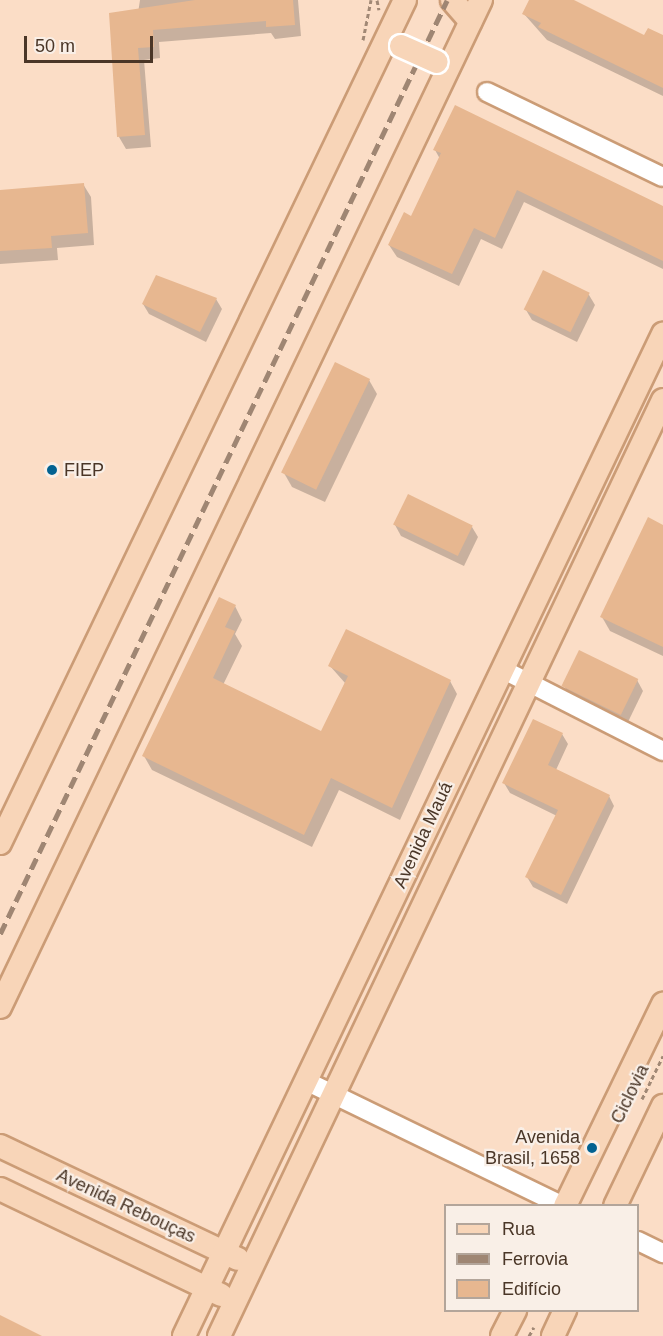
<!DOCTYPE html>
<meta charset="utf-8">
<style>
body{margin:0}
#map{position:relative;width:663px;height:1336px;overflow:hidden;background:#fbddc6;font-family:Arial,sans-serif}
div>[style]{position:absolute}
.shadow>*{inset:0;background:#0003}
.building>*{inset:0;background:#e7b790;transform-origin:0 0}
.path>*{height:3px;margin-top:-1.5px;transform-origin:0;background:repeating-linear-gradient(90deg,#a18875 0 4.5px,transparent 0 7.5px)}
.roads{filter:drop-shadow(2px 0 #cb9c76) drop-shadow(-2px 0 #cb9c76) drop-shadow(0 2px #cb9c76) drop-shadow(0 -2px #cb9c76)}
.minor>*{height:18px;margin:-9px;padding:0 9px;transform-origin:9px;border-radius:9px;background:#fff}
.major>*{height:22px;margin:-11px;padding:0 11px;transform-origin:11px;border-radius:11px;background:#f8d5b8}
.rail>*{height:4.5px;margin-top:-2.25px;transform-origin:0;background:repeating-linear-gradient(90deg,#9f8673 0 12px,transparent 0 18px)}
.bridges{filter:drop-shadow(2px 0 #fff) drop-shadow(-2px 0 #fff) drop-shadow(0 2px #fff) drop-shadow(0 -2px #fff)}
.major-bridge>*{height:22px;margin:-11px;padding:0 11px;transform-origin:11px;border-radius:11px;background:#f8d5b8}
.dots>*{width:16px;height:16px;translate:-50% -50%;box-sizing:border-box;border:3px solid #f9efe7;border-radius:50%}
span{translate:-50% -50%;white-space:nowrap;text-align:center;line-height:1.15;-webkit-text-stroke:4.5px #f9efe7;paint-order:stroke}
.poi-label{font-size:18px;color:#4a3627}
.left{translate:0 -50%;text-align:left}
.right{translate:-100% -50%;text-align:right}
.street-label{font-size:18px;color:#4a3627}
.legend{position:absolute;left:444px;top:1204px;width:195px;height:108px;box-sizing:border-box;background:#f9efe7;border:2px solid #b3a59a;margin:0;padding:8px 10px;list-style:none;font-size:18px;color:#4a3627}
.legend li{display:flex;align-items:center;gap:12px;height:30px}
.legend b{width:30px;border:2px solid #b3a59a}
.scale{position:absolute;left:24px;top:36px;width:129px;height:27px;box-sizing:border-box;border:3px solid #4a3627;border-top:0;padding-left:8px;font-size:18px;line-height:21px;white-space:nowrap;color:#4a3627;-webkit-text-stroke:4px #f9efe7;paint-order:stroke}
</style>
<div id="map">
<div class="shadow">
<i style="clip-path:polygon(140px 0,298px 0,301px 36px,275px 39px,271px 33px,159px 42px,160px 58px,144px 60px,151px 147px,126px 149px,119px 137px)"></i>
<i style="clip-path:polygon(531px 0,570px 0,645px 37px,663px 37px,663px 96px,547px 40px,524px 14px)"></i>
<i style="clip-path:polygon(435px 150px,663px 208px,663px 269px,524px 202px,502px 249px,481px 239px,459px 286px,397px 257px,389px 245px,412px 218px,440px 159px)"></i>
<i style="clip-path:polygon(83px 184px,91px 197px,94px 245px,57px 248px,58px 260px,0 264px,0 192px)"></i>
<i style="clip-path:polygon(543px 272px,589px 295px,595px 305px,577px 342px,532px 320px,526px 310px)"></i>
<i style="clip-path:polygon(216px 299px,222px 309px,206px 342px,149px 314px,143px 304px)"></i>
<i style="clip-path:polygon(369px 380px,377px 394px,325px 502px,292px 487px,284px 473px)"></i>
<i style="clip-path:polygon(395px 525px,472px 527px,478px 537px,464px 566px,401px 536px)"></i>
<i style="clip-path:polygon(663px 526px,663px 656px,610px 631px,602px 617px)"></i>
<i style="clip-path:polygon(235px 606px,242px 620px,235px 634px,242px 646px,223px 685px,322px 733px,345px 683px,330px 666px,450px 681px,457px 694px,400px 820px,339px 790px,312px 847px,152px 770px,144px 756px)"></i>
<i style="clip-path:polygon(637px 680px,643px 691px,627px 724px,570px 696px,564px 686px)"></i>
<i style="clip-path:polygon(562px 734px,568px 744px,556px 770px,609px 796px,614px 806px,567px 904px,533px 887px,527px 877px,557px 816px,510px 793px,504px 783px)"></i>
</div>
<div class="building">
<i style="clip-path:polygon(195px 0,293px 0,295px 25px,266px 27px,266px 21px,153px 30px,154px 47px,138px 48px,145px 135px,117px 137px,109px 13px)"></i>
<i style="clip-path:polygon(529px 0,574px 0,644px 35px,648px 28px,663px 35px,663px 88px,538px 27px,541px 23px,522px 14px)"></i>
<i style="clip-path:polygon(455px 105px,663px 206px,663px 261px,517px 190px,495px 238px,474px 228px,452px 274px,388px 245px,404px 212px,411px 216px,441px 153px,433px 150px)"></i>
<i style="clip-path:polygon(84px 183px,88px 233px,51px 236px,52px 248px,0 251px,0 190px)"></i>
<i style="left:543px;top:270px;width:52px;height:44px;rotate:26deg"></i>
<i style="clip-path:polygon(156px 275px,217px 298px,200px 332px,142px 304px)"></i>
<i style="left:335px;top:362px;width:39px;height:123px;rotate:26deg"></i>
<i style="left:408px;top:494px;width:72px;height:34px;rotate:26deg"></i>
<i style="clip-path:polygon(648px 517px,663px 525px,663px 647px,600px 617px)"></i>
<i style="clip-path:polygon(219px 597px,236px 605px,225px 627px,235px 631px,213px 678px,321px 731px,348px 676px,328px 666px,346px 629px,451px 680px,392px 808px,331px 778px,304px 835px,142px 756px)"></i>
<i style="left:579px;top:650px;width:66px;height:40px;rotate:26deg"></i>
<i style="clip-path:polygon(533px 719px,563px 733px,548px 765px,610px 795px,561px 895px,525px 877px,558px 810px,502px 783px)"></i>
<i style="clip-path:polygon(0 1315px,42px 1336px,0 1336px)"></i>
</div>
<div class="path">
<i style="left:377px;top:0;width:10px;rotate:79deg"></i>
<i style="left:363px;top:40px;width:41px;rotate:-78.7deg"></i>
<i style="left:642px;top:1099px;width:48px;rotate:-64deg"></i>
<i style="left:529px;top:1336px;width:10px;rotate:-61deg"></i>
</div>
<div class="roads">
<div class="minor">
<i style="left:487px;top:92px;width:195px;rotate:25.8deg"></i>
<i style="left:502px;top:669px;width:181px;rotate:27deg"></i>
<i style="left:306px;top:1081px;width:287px;rotate:25.9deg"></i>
<i style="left:638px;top:1241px;width:28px;rotate:26deg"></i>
</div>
<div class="major">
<i style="left:452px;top:0;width:28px;rotate:49deg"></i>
<i style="left:0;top:843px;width:935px;rotate:-64.34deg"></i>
<i style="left:0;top:1007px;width:1116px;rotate:-64.47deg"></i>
<i style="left:0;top:1146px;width:263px;rotate:25.4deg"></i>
<i style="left:0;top:1189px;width:245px;rotate:25.6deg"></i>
<i style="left:565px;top:1206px;width:225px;rotate:-64.1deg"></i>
<i style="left:615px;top:1206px;width:111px;rotate:-64.4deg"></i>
<i style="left:184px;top:1336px;width:1111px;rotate:-64.45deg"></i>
<i style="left:219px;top:1336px;width:1036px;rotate:-64.62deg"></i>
<i style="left:502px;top:1336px;width:29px;rotate:-63deg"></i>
<i style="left:553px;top:1336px;width:29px;rotate:-65deg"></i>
</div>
</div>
<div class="rail">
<i style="left:0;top:934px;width:1035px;rotate:-64.42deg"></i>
</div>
<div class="bridges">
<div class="major-bridge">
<i style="left:401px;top:46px;width:39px;rotate:24deg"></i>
</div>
</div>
<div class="dots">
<i style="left:52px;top:470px;background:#026291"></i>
<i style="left:592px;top:1148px;background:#026291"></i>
</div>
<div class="poi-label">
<span class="left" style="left:64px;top:470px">FIEP</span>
<span class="right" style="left:580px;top:1148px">Avenida<br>Brasil, 1658</span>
</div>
<div class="street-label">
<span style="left:423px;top:835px;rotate:-65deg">Avenida Mauá</span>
<span style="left:630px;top:1094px;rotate:-64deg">Ciclovia</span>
<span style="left:126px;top:1206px;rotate:25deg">Avenida Rebouças</span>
</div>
<ul class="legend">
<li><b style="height:8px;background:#f8d5b8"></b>Rua</li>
<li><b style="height:8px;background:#9f8673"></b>Ferrovia</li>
<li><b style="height:16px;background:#e7b790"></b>Edifício</li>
</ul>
<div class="scale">50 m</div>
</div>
